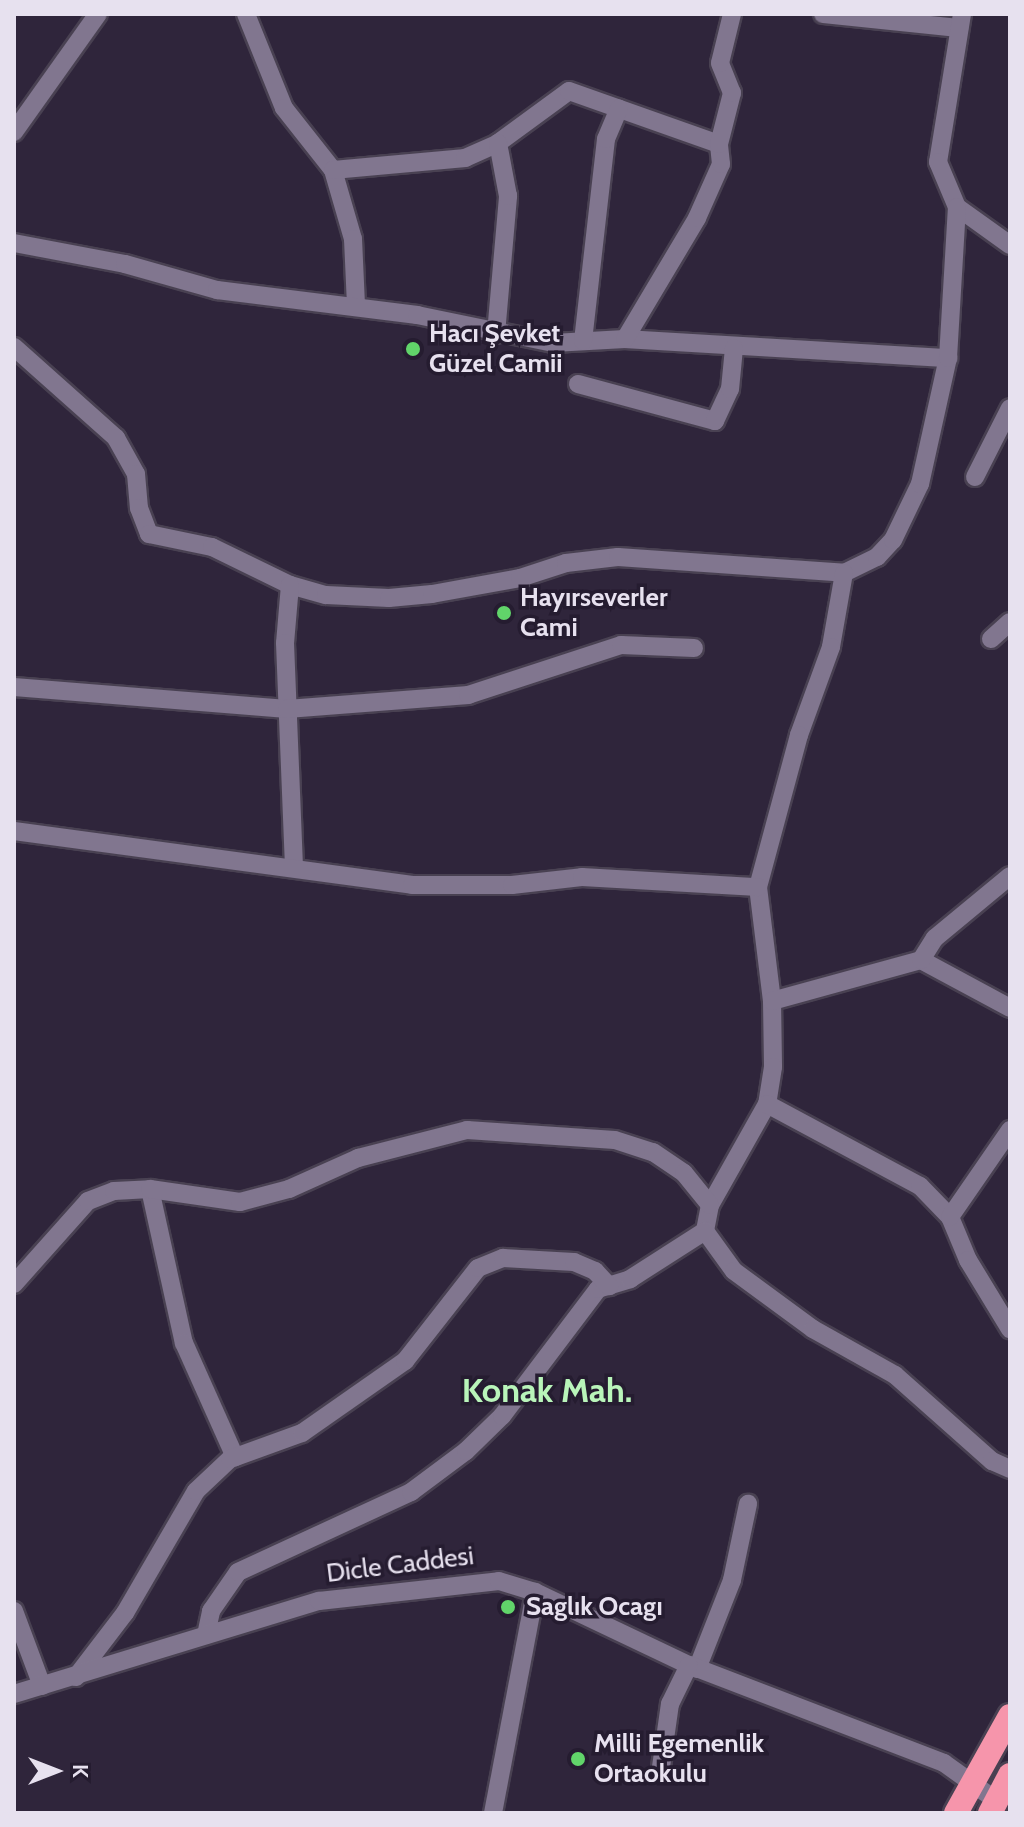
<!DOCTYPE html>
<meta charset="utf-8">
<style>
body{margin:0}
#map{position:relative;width:1024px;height:1827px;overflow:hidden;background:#2f253b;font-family:Cabin,sans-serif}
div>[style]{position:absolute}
.roads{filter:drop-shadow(2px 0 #494152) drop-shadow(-2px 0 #494152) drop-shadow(0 2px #494152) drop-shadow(0 -2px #494152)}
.minor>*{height:18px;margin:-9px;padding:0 9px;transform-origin:9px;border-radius:9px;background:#81768f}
.highway>*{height:24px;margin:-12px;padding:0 12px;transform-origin:12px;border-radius:12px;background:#f695ab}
.dots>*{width:22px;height:22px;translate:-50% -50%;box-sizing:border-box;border:4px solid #251c30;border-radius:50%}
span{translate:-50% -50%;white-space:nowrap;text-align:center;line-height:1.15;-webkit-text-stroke:7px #251c30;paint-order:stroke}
.poi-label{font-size:26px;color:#e7e1ef;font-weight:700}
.left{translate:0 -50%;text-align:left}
.street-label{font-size:26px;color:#e7e1ef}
.district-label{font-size:34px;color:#b9f5ba;font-weight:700}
.frame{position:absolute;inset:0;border:16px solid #e7e1ef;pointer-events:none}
.north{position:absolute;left:16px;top:1731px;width:80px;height:80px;-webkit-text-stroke:6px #251c30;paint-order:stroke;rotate:90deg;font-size:22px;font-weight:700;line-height:32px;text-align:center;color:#e7e1ef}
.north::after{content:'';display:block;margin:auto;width:28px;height:36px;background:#e7e1ef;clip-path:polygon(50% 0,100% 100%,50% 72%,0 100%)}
</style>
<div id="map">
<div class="roads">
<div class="minor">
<i style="left:246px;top:14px;width:101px;rotate:68deg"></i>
<i style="left:284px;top:108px;width:79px;rotate:51.7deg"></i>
<i style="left:333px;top:170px;width:72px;rotate:73.8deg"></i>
<i style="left:353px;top:239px;width:67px;rotate:87.4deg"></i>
<i style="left:823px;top:14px;width:137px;rotate:5.9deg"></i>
<i style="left:962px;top:14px;width:150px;rotate:99.2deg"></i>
<i style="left:938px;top:162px;width:49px;rotate:67.1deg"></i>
<i style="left:957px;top:207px;width:65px;rotate:35.6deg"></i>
<i style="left:14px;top:132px;width:145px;rotate:-54.6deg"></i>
<i style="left:333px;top:170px;width:133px;rotate:-5.2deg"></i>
<i style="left:465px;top:158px;width:36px;rotate:-24deg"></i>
<i style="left:498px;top:143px;width:88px;rotate:-36.2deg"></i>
<i style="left:569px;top:91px;width:159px;rotate:19.5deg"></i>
<i style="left:14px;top:243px;width:113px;rotate:10.7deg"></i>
<i style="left:125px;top:264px;width:96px;rotate:15.8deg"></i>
<i style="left:217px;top:290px;width:202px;rotate:7.1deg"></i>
<i style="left:417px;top:315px;width:139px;rotate:11.6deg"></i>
<i style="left:553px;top:343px;width:72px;rotate:-3.2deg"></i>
<i style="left:625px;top:339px;width:324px;rotate:3.4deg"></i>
<i style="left:496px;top:334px;width:139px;rotate:-85deg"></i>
<i style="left:508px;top:196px;width:54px;rotate:-100.7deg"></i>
<i style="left:625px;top:339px;width:141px;rotate:-59.2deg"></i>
<i style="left:697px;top:218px;width:59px;rotate:-66deg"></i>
<i style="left:721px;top:164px;width:20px;rotate:-96deg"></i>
<i style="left:719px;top:144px;width:53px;rotate:-75.7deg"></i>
<i style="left:732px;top:93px;width:32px;rotate:-112deg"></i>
<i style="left:720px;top:63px;width:50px;rotate:-76.2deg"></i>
<i style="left:583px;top:341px;width:203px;rotate:-83.5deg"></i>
<i style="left:606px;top:139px;width:33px;rotate:-67deg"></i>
<i style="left:14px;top:347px;width:137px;rotate:41.7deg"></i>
<i style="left:116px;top:438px;width:41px;rotate:60.9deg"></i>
<i style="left:136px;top:474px;width:34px;rotate:85deg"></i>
<i style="left:139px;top:508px;width:28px;rotate:69deg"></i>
<i style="left:149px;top:534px;width:64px;rotate:11.7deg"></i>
<i style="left:212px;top:547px;width:87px;rotate:26deg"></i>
<i style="left:290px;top:585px;width:37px;rotate:16deg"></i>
<i style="left:326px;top:595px;width:63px;rotate:2.7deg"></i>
<i style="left:389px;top:598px;width:43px;rotate:-5.3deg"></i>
<i style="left:432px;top:594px;width:89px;rotate:-10.3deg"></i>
<i style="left:520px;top:578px;width:48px;rotate:-18.1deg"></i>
<i style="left:566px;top:563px;width:52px;rotate:-6.6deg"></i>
<i style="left:618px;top:557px;width:227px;rotate:4deg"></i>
<i style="left:844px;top:573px;width:37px;rotate:-26deg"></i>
<i style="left:877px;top:557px;width:23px;rotate:-47deg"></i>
<i style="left:893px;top:540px;width:62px;rotate:-64.3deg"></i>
<i style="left:920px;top:484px;width:129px;rotate:-77.5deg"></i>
<i style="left:948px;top:358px;width:151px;rotate:-86.6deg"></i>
<i style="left:578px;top:384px;width:142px;rotate:15.1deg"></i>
<i style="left:715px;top:421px;width:35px;rotate:-65deg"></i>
<i style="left:730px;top:389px;width:41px;rotate:-84.4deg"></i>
<i style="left:975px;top:477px;width:77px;rotate:-63.1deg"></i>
<i style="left:844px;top:573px;width:75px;rotate:100deg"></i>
<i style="left:831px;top:647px;width:94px;rotate:110deg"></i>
<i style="left:799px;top:735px;width:157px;rotate:105.1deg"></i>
<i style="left:758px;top:887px;width:115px;rotate:83deg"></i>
<i style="left:772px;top:1001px;width:66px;rotate:89.1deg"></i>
<i style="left:773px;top:1067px;width:37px;rotate:99deg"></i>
<i style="left:767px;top:1104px;width:116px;rotate:119.4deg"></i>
<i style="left:710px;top:1205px;width:26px;rotate:101deg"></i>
<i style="left:705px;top:1231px;width:49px;rotate:54.1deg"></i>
<i style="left:734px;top:1271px;width:98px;rotate:36.3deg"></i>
<i style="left:813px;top:1329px;width:94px;rotate:29.3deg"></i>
<i style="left:895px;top:1375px;width:130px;rotate:41.6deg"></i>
<i style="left:992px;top:1461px;width:20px;rotate:24deg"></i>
<i style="left:290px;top:585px;width:58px;rotate:94.9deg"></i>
<i style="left:285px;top:643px;width:224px;rotate:87.7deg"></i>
<i style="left:991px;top:639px;width:25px;rotate:-42deg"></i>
<i style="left:14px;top:687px;width:274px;rotate:4.6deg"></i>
<i style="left:287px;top:709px;width:182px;rotate:-4.4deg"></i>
<i style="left:468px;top:695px;width:161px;rotate:-18.1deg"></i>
<i style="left:621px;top:645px;width:73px;rotate:2.4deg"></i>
<i style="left:14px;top:831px;width:402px;rotate:7.7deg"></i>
<i style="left:412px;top:885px;width:100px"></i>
<i style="left:512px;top:885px;width:70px;rotate:-6.5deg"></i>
<i style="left:582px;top:877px;width:176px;rotate:3.3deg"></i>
<i style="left:921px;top:960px;width:101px;rotate:28.3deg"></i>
<i style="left:772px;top:1001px;width:155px;rotate:-15.4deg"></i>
<i style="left:921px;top:960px;width:26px;rotate:-58deg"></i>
<i style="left:935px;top:938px;width:97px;rotate:-39.6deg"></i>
<i style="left:767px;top:1104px;width:174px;rotate:28.2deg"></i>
<i style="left:920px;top:1186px;width:43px;rotate:45.9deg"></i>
<i style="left:950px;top:1217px;width:47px;rotate:67.3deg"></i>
<i style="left:968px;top:1260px;width:81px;rotate:58.7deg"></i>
<i style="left:150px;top:1189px;width:158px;rotate:77.6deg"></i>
<i style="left:184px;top:1343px;width:125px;rotate:65.9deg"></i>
<i style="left:950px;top:1217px;width:106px;rotate:-55.4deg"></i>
<i style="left:14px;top:1284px;width:111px;rotate:-48.3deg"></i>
<i style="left:88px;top:1201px;width:28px;rotate:-21deg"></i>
<i style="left:114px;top:1191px;width:36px;rotate:-3deg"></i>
<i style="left:150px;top:1189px;width:91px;rotate:8.2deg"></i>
<i style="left:240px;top:1202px;width:51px;rotate:-14.9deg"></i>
<i style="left:289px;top:1189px;width:76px;rotate:-24.2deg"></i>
<i style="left:358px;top:1158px;width:113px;rotate:-14.4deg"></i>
<i style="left:467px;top:1130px;width:148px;rotate:3.9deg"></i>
<i style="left:615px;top:1140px;width:40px;rotate:18deg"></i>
<i style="left:653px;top:1152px;width:37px;rotate:34deg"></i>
<i style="left:684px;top:1173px;width:41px;rotate:50.9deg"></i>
<i style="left:14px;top:1611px;width:80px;rotate:69.5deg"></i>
<i style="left:206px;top:1635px;width:25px;rotate:-78deg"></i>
<i style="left:211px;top:1611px;width:47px;rotate:-55.3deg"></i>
<i style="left:238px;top:1572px;width:191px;rotate:-24.8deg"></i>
<i style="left:411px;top:1492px;width:69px;rotate:-36.7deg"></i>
<i style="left:466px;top:1451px;width:50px;rotate:-44.2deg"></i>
<i style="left:502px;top:1416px;width:159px;rotate:-52.9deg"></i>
<i style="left:598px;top:1289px;width:34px;rotate:-17deg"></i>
<i style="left:630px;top:1279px;width:89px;rotate:-32.6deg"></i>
<i style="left:697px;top:1669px;width:96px;rotate:-68.5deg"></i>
<i style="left:732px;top:1580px;width:78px;rotate:-78.1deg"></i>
<i style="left:76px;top:1677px;width:81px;rotate:-52.6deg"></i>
<i style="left:125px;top:1613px;width:141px;rotate:-59.8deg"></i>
<i style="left:196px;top:1491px;width:47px;rotate:-43.3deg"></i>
<i style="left:230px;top:1459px;width:77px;rotate:-19.9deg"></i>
<i style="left:302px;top:1433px;width:126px;rotate:-35deg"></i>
<i style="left:405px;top:1361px;width:118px;rotate:-51.9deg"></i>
<i style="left:478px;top:1268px;width:27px;rotate:-22deg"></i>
<i style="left:503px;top:1258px;width:71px;rotate:3.2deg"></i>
<i style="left:574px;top:1262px;width:23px;rotate:23deg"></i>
<i style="left:595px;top:1271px;width:21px;rotate:47deg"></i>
<i style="left:14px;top:1694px;width:319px;rotate:-17deg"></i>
<i style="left:319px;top:1601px;width:181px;rotate:-6.3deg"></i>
<i style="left:499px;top:1581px;width:38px;rotate:17deg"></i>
<i style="left:535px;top:1592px;width:170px;rotate:25.4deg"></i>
<i style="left:689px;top:1665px;width:273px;rotate:21deg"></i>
<i style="left:944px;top:1763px;width:65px;rotate:35.6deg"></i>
<i style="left:661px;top:1767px;width:64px;rotate:-81.9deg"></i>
<i style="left:670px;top:1704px;width:43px;rotate:-64deg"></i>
<i style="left:493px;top:1813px;width:225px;rotate:-79.2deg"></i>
</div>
<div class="highway">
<i style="left:956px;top:1813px;width:111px;rotate:-60.9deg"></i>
<i style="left:990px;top:1813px;width:43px;rotate:-62.2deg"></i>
</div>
</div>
<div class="dots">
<i style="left:413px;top:349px;background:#61d46a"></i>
<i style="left:504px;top:613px;background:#61d46a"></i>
<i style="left:508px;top:1607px;background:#61d46a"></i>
<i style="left:578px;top:1759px;background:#61d46a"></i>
</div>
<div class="poi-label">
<span class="left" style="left:429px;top:349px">Hacı Şevket<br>Güzel Camii</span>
<span class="left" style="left:520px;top:613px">Hayırseverler<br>Cami</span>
<span class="left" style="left:526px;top:1607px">Saglık Ocagı</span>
<span class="left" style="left:594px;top:1759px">Milli Egemenlik<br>Ortaokulu</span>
</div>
<div class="street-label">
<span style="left:400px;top:1565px;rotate:-7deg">Dicle Caddesi</span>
</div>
<div class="district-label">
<span style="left:547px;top:1391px">Konak Mah.</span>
</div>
<div class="frame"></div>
<div class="north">K</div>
</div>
